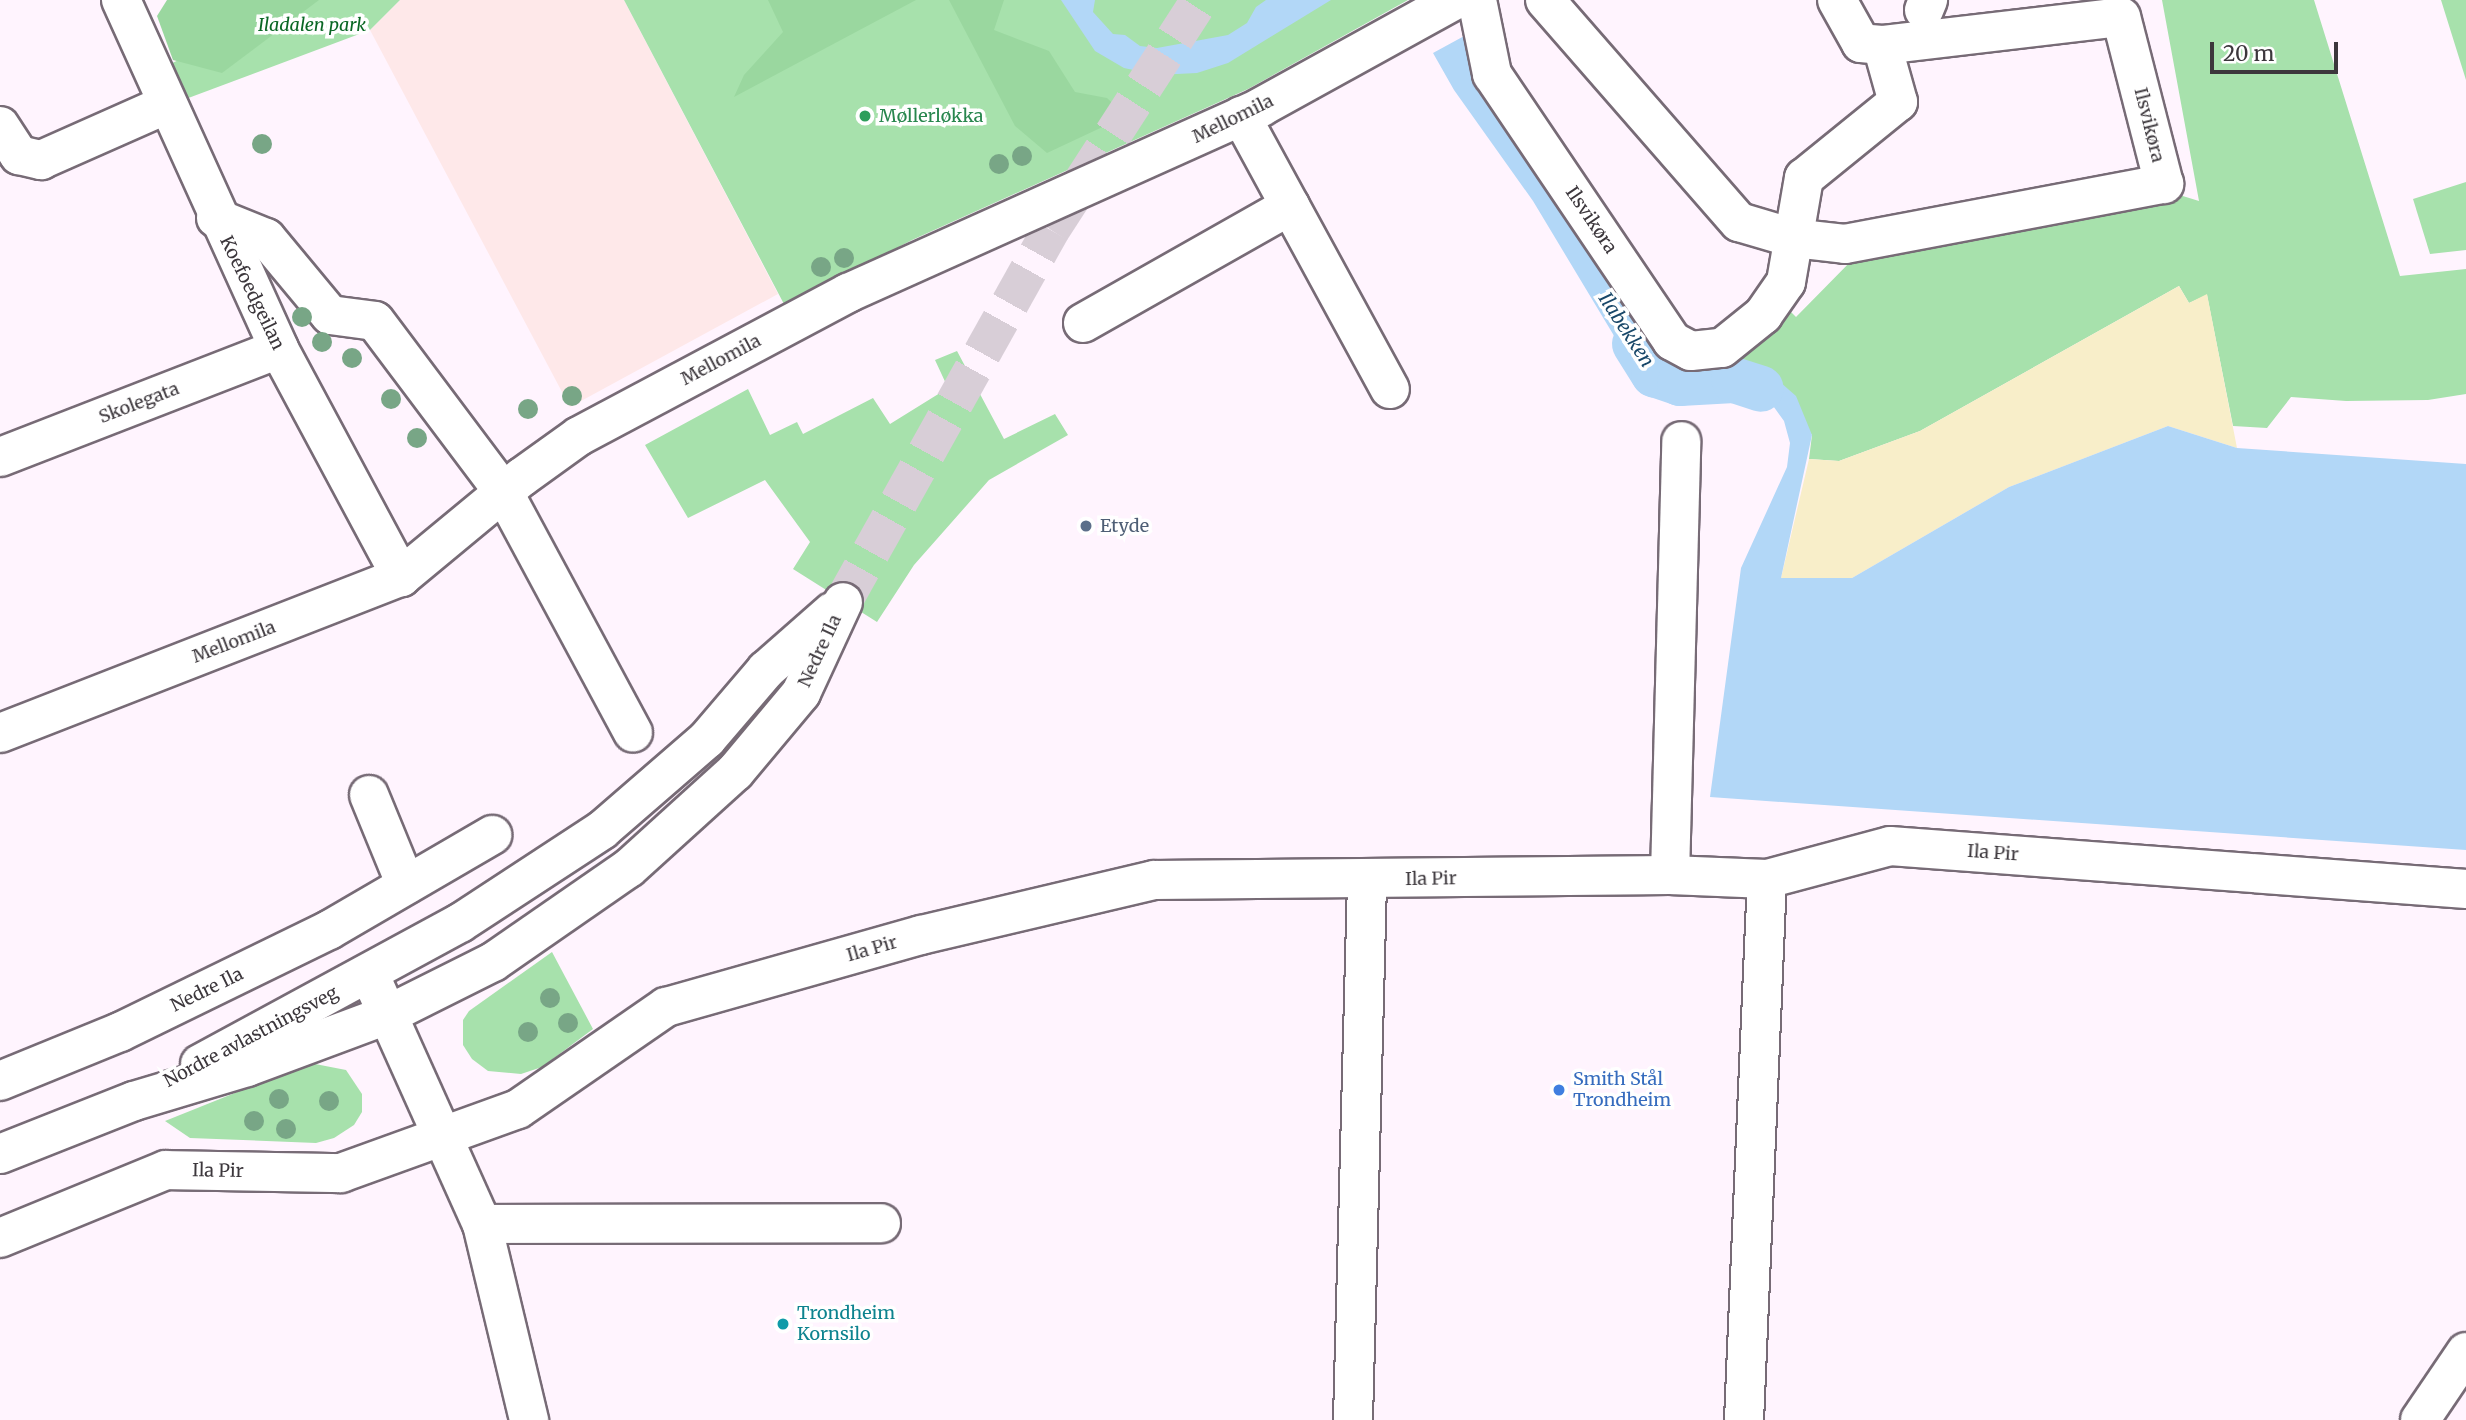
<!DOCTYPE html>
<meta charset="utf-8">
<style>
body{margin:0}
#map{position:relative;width:2466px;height:1420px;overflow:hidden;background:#fff4fe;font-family:Merriweather,serif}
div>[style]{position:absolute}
.education>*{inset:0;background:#fee8e9}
.green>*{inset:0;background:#a7e1ac}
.forest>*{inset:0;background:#9ad79f}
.sand>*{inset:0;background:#f8eec9}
.water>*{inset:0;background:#b2d7f7}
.canal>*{height:46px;margin:-23px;padding:0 23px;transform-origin:23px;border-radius:23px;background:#b2d7f7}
.highway-tunnel>*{height:38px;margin-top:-19px;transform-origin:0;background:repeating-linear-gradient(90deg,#d8ced7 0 38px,transparent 0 57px)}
.roads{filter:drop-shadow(2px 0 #776b76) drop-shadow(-2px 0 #776b76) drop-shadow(0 2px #776b76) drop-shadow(0 -2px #776b76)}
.minor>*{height:38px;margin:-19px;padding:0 19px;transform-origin:19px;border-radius:19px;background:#fff}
.highway>*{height:38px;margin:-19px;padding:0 19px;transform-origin:19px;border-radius:19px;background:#fff}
.trees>*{width:20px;height:20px;margin:-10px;border-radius:50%;background:#78a686}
.dots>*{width:19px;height:19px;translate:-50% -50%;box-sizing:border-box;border:4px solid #fff;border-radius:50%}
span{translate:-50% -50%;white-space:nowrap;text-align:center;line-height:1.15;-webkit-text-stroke:7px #fff;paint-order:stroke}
.park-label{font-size:18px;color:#0a6724;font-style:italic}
.leisure-label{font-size:18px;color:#27864d}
.left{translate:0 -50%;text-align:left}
.street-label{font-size:18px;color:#3c373c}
.service-label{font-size:18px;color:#4e5e75}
.shop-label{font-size:18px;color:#366cbe}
.culture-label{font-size:18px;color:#0d838f}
.water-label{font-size:19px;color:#184769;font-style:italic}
.scale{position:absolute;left:2210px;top:42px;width:128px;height:32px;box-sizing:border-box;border:4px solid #3c373c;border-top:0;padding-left:9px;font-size:21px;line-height:24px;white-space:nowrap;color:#3c373c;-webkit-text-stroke:5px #fff;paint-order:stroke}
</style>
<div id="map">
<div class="education">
<i style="clip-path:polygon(400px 0,624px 0,778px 294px,570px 407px,370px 30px)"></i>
</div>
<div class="green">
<i style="clip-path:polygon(306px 0,400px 0,370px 30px,183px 100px,168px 65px)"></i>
<i style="clip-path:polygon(624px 0,1408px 0,1248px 89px,912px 240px,785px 306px)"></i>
<i style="clip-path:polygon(2162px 0,2314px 0,2400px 276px,2466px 269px,2466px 394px,2428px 400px,2346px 401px,2291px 397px,2267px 428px,2233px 426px,2207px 295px,2189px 303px,2179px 286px,1920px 431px,1839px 461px,1809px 459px,1812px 435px,1756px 372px,1736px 368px,1734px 352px,1788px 309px,1796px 317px,1857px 255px,2173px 193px,2199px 201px)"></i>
<i style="clip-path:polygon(2441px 0,2466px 0,2466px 80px)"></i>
<i style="clip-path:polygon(2466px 182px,2466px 250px,2430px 254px,2413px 199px)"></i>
<i style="clip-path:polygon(957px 351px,1004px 439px,1055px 414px,1068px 435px,989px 480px,914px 565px,877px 622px,793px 569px,810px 542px,765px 480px,688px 518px,645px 445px,748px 389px,770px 435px,797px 422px,803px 434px,873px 398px,890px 424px,948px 388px,935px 360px)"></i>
<i style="clip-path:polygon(552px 952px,593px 1029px,542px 1067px,521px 1074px,488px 1071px,472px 1059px,463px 1045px,463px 1020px,469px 1011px)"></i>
<i style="clip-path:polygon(310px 1063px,346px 1070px,362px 1094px,362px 1112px,354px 1125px,334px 1138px,316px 1143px,190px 1138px,165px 1121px)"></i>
</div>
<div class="forest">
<i style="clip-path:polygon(167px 0,319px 0,222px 73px,173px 60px,157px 16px)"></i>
<i style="clip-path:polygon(768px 0,916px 0,734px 97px,744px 75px,783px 32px)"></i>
<i style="clip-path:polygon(949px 0,1004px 0,994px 30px,1049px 51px,1075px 92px,1107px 98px,1126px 116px,1047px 153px,1015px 126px)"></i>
</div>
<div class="sand">
<i style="clip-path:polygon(2179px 286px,2189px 303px,2207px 294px,2237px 448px,2168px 426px,2009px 487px,1852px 578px,1781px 578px,1809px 459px,1839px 461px,1920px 431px)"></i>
</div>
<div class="water">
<i style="clip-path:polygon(1061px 0,1095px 0,1093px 12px,1113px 34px,1125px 35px,1140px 46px,1157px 48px,1228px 35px,1247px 23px,1256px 7px,1266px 0,1331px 0,1228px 63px,1197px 73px,1157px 75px,1124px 68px,1095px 51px)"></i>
<i style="clip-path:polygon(1466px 35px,1658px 355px,1682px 369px,1680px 395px,1662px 393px,1634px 369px,1533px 201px,1454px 90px,1433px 53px)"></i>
<i style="clip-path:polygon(1736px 368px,1780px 382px,1796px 396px,1812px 435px,1781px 578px,1852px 578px,2009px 487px,2168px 426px,2237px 448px,2466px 464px,2466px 850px,1710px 797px,1741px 568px,1787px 467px,1790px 443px,1784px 421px,1771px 403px,1753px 392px,1699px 394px,1700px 371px)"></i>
</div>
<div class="canal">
<i style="left:1635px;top:344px;width:36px;rotate:58deg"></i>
<i style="left:1654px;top:374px;width:28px;rotate:19deg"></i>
<i style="left:1680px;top:383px;width:54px;rotate:-3.2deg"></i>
<i style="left:1734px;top:380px;width:28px;rotate:18deg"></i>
</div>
<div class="highway-tunnel">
<i style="left:843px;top:602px;width:426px;rotate:-60.8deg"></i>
<i style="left:1051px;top:230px;width:274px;rotate:-57.1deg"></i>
</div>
<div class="roads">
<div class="minor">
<i style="left:121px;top:0;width:383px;rotate:65.6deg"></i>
<i style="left:279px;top:349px;width:259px;rotate:61.8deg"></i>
<i style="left:1477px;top:0;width:76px;rotate:78.5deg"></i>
<i style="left:1492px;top:74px;width:322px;rotate:56deg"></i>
<i style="left:1672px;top:341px;width:21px;rotate:28deg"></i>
<i style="left:1691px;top:351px;width:31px;rotate:-6deg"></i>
<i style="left:1722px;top:348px;width:53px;rotate:-38.8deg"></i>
<i style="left:1763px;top:315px;width:40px;rotate:-55.1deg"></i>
<i style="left:1786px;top:282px;width:106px;rotate:-80.2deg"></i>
<i style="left:1804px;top:178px;width:121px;rotate:-39deg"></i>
<i style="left:1898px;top:102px;width:59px;rotate:-105.7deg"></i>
<i style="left:1545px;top:0;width:295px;rotate:48.9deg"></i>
<i style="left:1739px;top:222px;width:56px;rotate:16.5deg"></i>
<i style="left:1793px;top:238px;width:52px;rotate:6.6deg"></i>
<i style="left:1845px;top:244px;width:325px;rotate:-10.7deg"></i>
<i style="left:2164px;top:184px;width:172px;rotate:-104.4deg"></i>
<i style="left:2121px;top:17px;width:241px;rotate:173.3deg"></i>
<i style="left:1882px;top:45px;width:21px;rotate:-175deg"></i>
<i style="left:1861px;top:43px;width:49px;rotate:-119.2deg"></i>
<i style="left:1924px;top:10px;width:11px;rotate:-68deg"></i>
<i style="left:1241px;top:116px;width:311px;rotate:61.4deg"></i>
<i style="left:0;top:126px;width:35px;rotate:57deg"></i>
<i style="left:19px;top:155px;width:23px;rotate:13deg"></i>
<i style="left:41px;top:160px;width:136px;rotate:-23.9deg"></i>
<i style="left:216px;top:218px;width:54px;rotate:21.8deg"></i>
<i style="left:266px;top:238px;width:100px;rotate:50.3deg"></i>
<i style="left:330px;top:315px;width:45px;rotate:7.6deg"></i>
<i style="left:375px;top:321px;width:215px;rotate:53.1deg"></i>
<i style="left:504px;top:493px;width:272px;rotate:61.7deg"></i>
<i style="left:1083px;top:323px;width:238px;rotate:-29.5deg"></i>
<i style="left:0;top:457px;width:299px;rotate:-21.2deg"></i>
<i style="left:0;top:733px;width:430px;rotate:-21.3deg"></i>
<i style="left:401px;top:577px;width:157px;rotate:-39.6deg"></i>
<i style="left:522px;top:477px;width:70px;rotate:-35.7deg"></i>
<i style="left:579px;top:436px;width:305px;rotate:-28deg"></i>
<i style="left:848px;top:293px;width:453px;rotate:-24.2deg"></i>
<i style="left:1261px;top:107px;width:222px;rotate:-28.9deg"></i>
<i style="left:369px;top:795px;width:97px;rotate:67.7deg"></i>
<i style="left:1670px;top:875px;width:434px;rotate:-88.5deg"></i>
<i style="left:369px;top:973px;width:275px;rotate:65.8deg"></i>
<i style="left:482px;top:1224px;width:202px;rotate:76.5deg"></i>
<i style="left:0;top:1081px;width:130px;rotate:-22.2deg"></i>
<i style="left:120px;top:1032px;width:233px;rotate:-26deg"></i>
<i style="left:329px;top:930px;width:189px;rotate:-30.2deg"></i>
<i style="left:482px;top:1224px;width:399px;rotate:-0.1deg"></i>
<i style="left:0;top:1238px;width:179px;rotate:-22.3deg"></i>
<i style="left:166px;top:1170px;width:175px;rotate:1deg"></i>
<i style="left:341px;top:1173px;width:188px;rotate:-19.9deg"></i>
<i style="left:518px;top:1109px;width:180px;rotate:-34.6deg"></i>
<i style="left:666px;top:1007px;width:265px;rotate:-15.8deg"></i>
<i style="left:921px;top:935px;width:239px;rotate:-13.3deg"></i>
<i style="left:1154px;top:880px;width:516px;rotate:-0.56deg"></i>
<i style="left:1670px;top:875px;width:97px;rotate:2.4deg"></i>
<i style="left:1767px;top:879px;width:127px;rotate:-15deg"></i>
<i style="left:1890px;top:846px;width:578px;rotate:4.27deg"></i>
<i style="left:1353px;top:1420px;width:540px;rotate:-88.51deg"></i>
<i style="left:1744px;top:1420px;width:541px;rotate:-87.57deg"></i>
<i style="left:2420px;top:1420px;width:82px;rotate:-55.9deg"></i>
</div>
<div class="highway">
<i style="left:200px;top:1064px;width:296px;rotate:-28.5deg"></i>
<i style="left:460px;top:923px;width:170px;rotate:-33.2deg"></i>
<i style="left:602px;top:830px;width:139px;rotate:-40.9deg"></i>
<i style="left:707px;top:739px;width:91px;rotate:-49.5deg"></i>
<i style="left:766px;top:670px;width:88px;rotate:-41.3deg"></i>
<i style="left:0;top:1154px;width:144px;rotate:-21.6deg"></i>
<i style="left:134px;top:1101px;width:118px;rotate:-16.7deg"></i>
<i style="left:247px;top:1067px;width:149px;rotate:-20.4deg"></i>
<i style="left:387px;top:1015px;width:119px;rotate:-26.6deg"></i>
<i style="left:493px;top:962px;width:165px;rotate:-34.7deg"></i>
<i style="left:629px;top:868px;width:143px;rotate:-42.2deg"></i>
<i style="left:735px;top:772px;width:103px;rotate:-50.1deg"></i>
<i style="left:801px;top:693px;width:100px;rotate:-65.2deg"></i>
</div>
</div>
<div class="trees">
<i style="left:262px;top:144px"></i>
<i style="left:1022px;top:156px"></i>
<i style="left:999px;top:164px"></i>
<i style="left:844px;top:258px"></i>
<i style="left:821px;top:267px"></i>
<i style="left:302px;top:317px"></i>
<i style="left:322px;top:342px"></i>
<i style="left:352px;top:358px"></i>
<i style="left:572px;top:396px"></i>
<i style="left:391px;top:399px"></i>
<i style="left:528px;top:409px"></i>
<i style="left:417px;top:438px"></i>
<i style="left:550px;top:998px"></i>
<i style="left:568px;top:1023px"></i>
<i style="left:528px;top:1032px"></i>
<i style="left:279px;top:1099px"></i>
<i style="left:329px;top:1101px"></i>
<i style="left:254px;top:1121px"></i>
<i style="left:286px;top:1129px"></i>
</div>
<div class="dots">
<i style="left:865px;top:116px;background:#2e9e5b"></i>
<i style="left:1086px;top:526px;background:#5c6f8a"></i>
<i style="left:1559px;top:1090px;background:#3f7fe0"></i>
<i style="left:783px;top:1324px;background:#0f9aa8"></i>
</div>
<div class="park-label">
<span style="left:312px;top:25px">Iladalen park</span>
</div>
<div class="leisure-label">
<span class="left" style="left:879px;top:116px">Møllerløkka</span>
</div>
<div class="street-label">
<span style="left:1233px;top:119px;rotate:-26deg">Mellomila</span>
<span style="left:2149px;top:125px;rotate:76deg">Ilsvikøra</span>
<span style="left:1591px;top:220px;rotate:56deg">Ilsvikøra</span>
<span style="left:252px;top:293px;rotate:64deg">Koefoedgeilan</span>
<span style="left:721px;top:360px;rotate:-28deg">Mellomila</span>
<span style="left:139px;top:403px;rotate:-21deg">Skolegata</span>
<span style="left:234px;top:642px;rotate:-21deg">Mellomila</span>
<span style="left:820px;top:651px;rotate:-65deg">Nedre Ila</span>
<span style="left:1993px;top:853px;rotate:4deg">Ila Pir</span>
<span style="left:1431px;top:879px;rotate:-1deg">Ila Pir</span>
<span style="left:872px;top:949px;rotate:-16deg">Ila Pir</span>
<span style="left:207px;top:990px;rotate:-26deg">Nedre Ila</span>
<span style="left:251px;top:1037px;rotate:-28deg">Nordre avlastningsveg</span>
<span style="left:218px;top:1171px;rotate:1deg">Ila Pir</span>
</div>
<div class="service-label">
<span class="left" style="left:1100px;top:526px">Etyde</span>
</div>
<div class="shop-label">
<span class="left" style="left:1573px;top:1090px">Smith Stål<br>Trondheim</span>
</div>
<div class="culture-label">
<span class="left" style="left:797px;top:1324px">Trondheim<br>Kornsilo</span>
</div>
<div class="water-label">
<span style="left:1626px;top:330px;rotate:57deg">Ilabekken</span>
</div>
<div class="scale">20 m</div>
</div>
